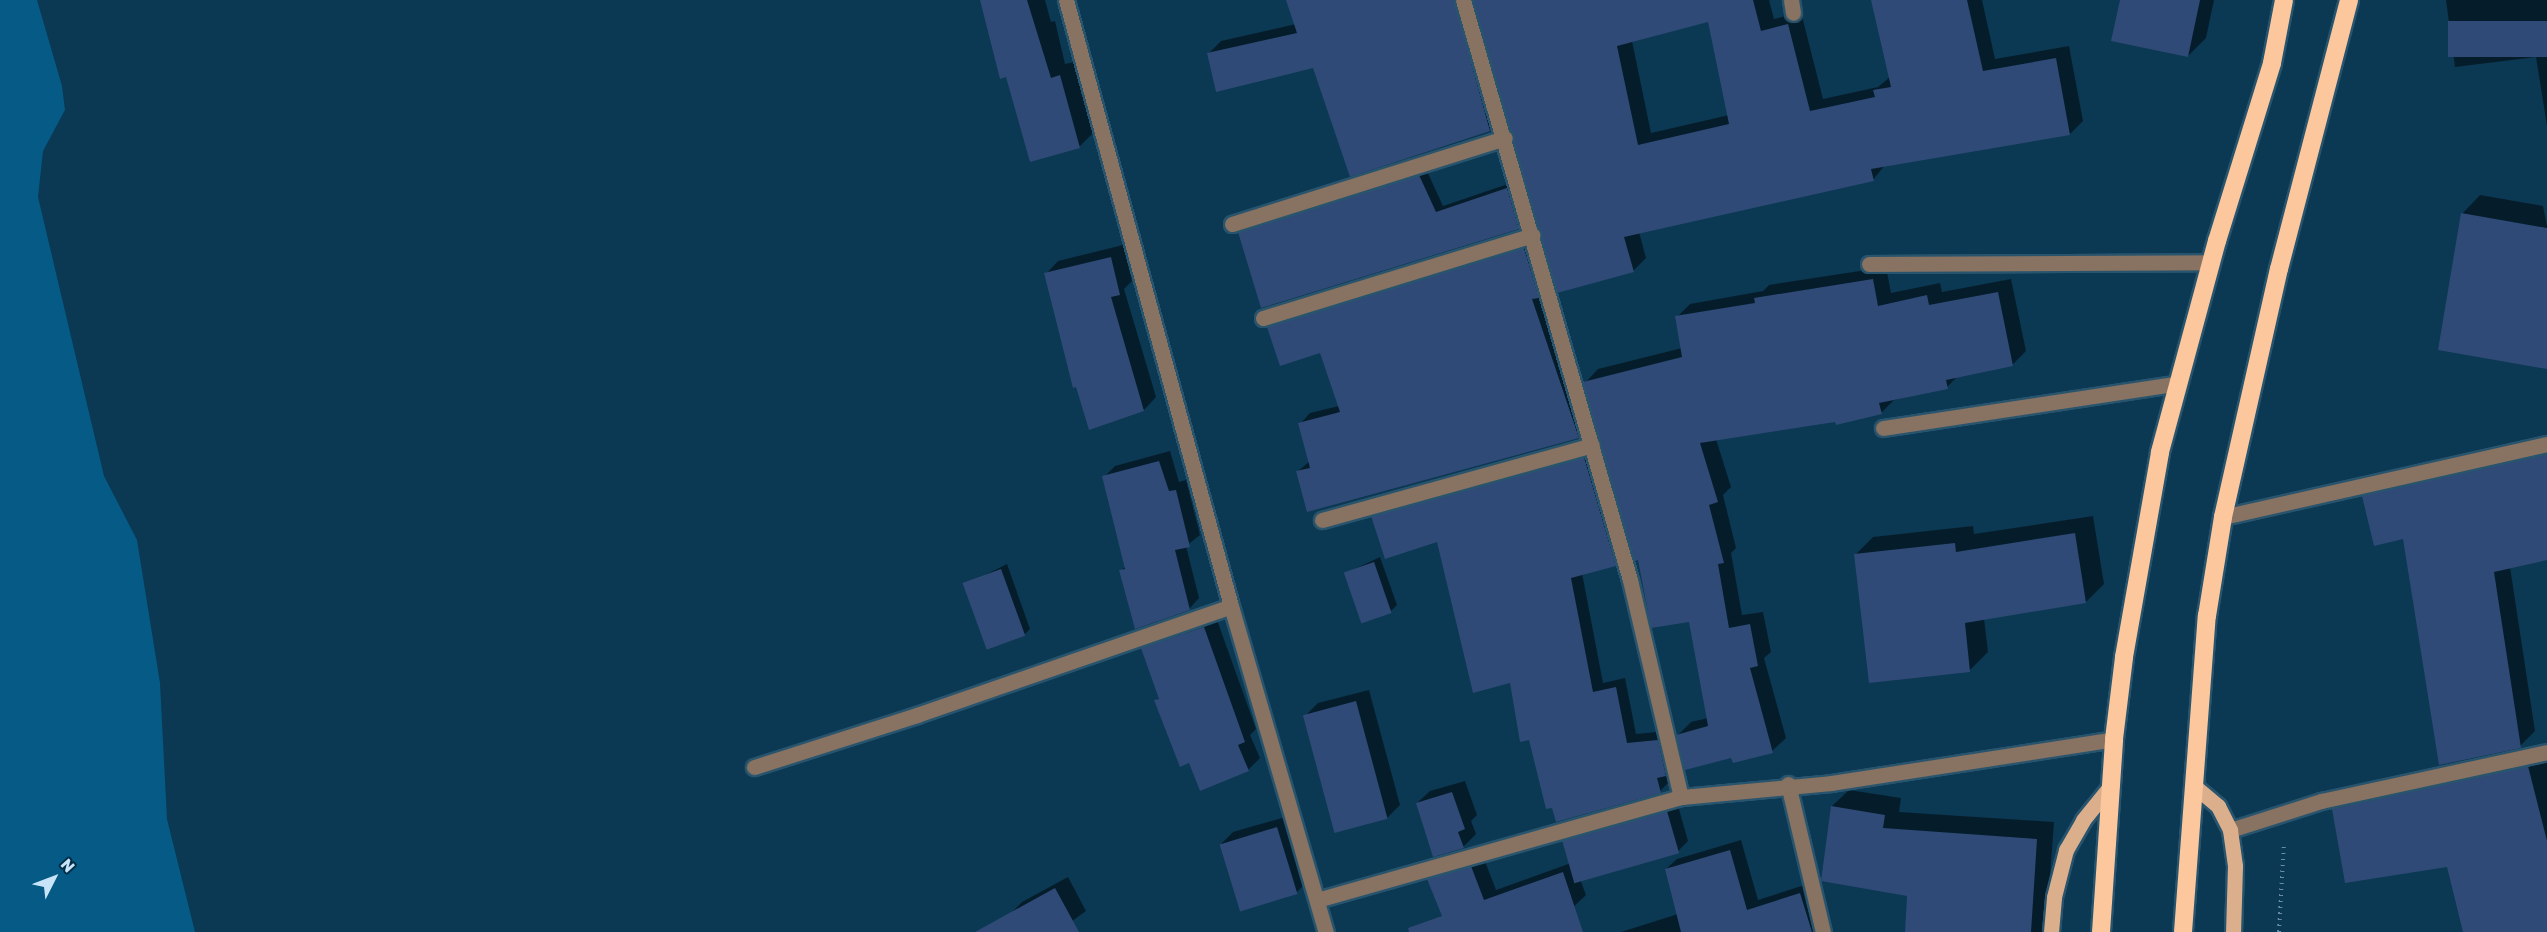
<!DOCTYPE html>
<style>
body{margin:0}
#map{position:relative;width:2547px;height:932px;overflow:hidden;background:#0b3852;font-family:Rubik,sans-serif}
div>[style]{position:absolute}
.water>*{inset:0;background:#055a86}
.shadow>*{inset:0;background:#0007}
.building>*{inset:0;background:#2f4a77;transform-origin:0 0}
.path>*{height:4px;margin-top:-2px;transform-origin:0;background:repeating-linear-gradient(90deg,#698da5 0 1.5px,transparent 0 6px)}
.roads{filter:drop-shadow(2px 0 #29546d) drop-shadow(-2px 0 #29546d) drop-shadow(0 2px #29546d) drop-shadow(0 -2px #29546d)}
.minor>*{height:15px;margin:-7.5px;padding:0 7.5px;transform-origin:7.5px;border-radius:7.5px;background:#887261}
.major>*{height:15px;margin:-7.5px;padding:0 7.5px;transform-origin:7.5px;border-radius:7.5px;background:#dbaf8c}
.highway>*{height:18px;margin:-9px;padding:0 9px;transform-origin:9px;border-radius:9px;background:#fcc79c}
span{translate:-50% -50%;white-space:nowrap;text-align:center;line-height:1.15;-webkit-text-stroke:6px #002d47;paint-order:stroke}
.north{position:absolute;left:24px;top:848px;width:60px;height:60px;-webkit-text-stroke:4px #002d47;paint-order:stroke;rotate:48deg;font-size:16px;font-weight:700;line-height:24px;text-align:center;color:#c8e4f9}
.north::after{content:'';display:block;margin:auto;width:21px;height:27px;background:#c8e4f9;clip-path:polygon(50% 0,100% 100%,50% 72%,0 100%)}
</style>
<div id="map">
<div class="water">
<i style="clip-path:polygon(0 0,37px 0,62px 86px,65px 110px,43px 151px,38px 197px,104px 476px,137px 540px,160px 683px,167px 819px,195px 932px,0 932px)"></i>
</div>
<div class="shadow">
<i style="clip-path:polygon(981px 0,1045px 0,1051px 22px,1055px 21px,1065px 64px,1074px 62px,1094px 132px,1079px 147px,1007px 76px)"></i>
<i style="clip-path:polygon(1288px 0,1469px 0,1503px 116px,1490px 129px,1350px 175px,1314px 66px,1208px 54px,1221px 41px,1296px 24px)"></i>
<i style="clip-path:polygon(evenodd,1473px 0,1769px 0,1774px 19px,1801px 12px,1823px 99px,1878px 87px,1890px 77px,1877px 0,1982px 0,1995px 59px,2069px 46px,2083px 121px,2070px 134px,1885px 165px,1873px 180px,1639px 232px,1646px 258px,1633px 271px,1473px 0,1709px 21px,1729px 115px,1651px 133px,1632px 41px,1709px 21px)"></i>
<i style="clip-path:polygon(2121px 0,2214px 0,2206px 38px,2188px 56px)"></i>
<i style="clip-path:polygon(2446px 0,2547px 0,2547px 126px,2536px 57px,2455px 67px)"></i>
<i style="clip-path:polygon(1426px 169px,1443px 206px,1514px 182px,1525px 221px,1518px 228px,1240px 233px,1247px 225px)"></i>
<i style="clip-path:polygon(2480px 195px,2543px 206px,2547px 226px,2547px 364px,2462px 214px)"></i>
<i style="clip-path:polygon(1535px 238px,1589px 427px,1578px 437px,1297px 472px,1310px 461px,1300px 424px,1310px 413px,1339px 406px,1321px 351px,1269px 327px,1279px 317px)"></i>
<i style="clip-path:polygon(1123px 245px,1132px 281px,1124px 289px,1156px 397px,1144px 410px,1046px 274px,1058px 261px)"></i>
<i style="clip-path:polygon(1886px 267px,1891px 293px,1940px 283px,1942px 292px,2011px 279px,2026px 351px,2012px 365px,1958px 376px,1947px 387px,1894px 400px,1881px 413px,1716px 439px,1731px 487px,1723px 495px,1736px 548px,1731px 553px,1742px 615px,1763px 612px,1771px 652px,1764px 658px,1786px 738px,1772px 751px,1732px 756px,1678px 735px,1691px 722px,1708px 718px,1690px 621px,1639px 558px,1585px 383px,1598px 369px,1682px 348px,1677px 317px,1690px 304px,1763px 291px,1769px 285px)"></i>
<i style="clip-path:polygon(2547px 443px,2547px 559px,2510px 567px,2535px 731px,2520px 746px,2404px 537px,2363px 496px,2378px 481px)"></i>
<i style="clip-path:polygon(1594px 448px,1625px 555px,1615px 564px,1582px 573px,1603px 683px,1625px 678px,1636px 734px,1667px 731px,1675px 764px,1667px 772px,1670px 781px,1660px 791px,1531px 738px,1511px 681px,1438px 540px,1373px 517px,1383px 507px)"></i>
<i style="clip-path:polygon(1170px 451px,1179px 482px,1186px 480px,1200px 535px,1186px 546px,1199px 598px,1189px 609px,1121px 571px,1126px 566px,1104px 477px,1115px 466px)"></i>
<i style="clip-path:polygon(2093px 516px,2104px 584px,2086px 602px,1984px 618px,1988px 652px,1970px 670px,1855px 555px,1873px 537px,1973px 526px,1974px 534px)"></i>
<i style="clip-path:polygon(1380px 557px,1397px 605px,1391px 611px,1346px 573px)"></i>
<i style="clip-path:polygon(1007px 564px,1030px 629px,1024px 635px,965px 585px)"></i>
<i style="clip-path:polygon(1216px 617px,1256px 729px,1250px 735px,1260px 758px,1248px 770px,1190px 762px,1156px 701px,1160px 697px,1142px 648px,1154px 636px)"></i>
<i style="clip-path:polygon(1369px 690px,1400px 805px,1387px 818px,1305px 716px,1318px 703px)"></i>
<i style="clip-path:polygon(2547px 747px,2547px 932px,2465px 932px,2448px 865px,2334px 809px,2354px 788px)"></i>
<i style="clip-path:polygon(1465px 781px,1477px 815px,1471px 821px,1476px 834px,1463px 847px,1417px 803px,1430px 791px)"></i>
<i style="clip-path:polygon(1849px 790px,1901px 798px,1899px 812px,2054px 822px,2046px 932px,1906px 932px,1908px 895px,1832px 806px)"></i>
<i style="clip-path:polygon(1677px 802px,1688px 841px,1678px 851px,1580px 879px,1586px 895px,1547px 932px,1437px 932px,1444px 917px,1429px 879px,1440px 868px,1483px 856px,1496px 890px,1571px 863px,1564px 841px,1574px 831px)"></i>
<i style="clip-path:polygon(1289px 816px,1309px 880px,1296px 893px,1221px 844px,1233px 832px)"></i>
<i style="clip-path:polygon(1741px 840px,1758px 900px,1811px 883px,1826px 932px,1621px 932px,1678px 914px,1666px 869px,1677px 859px)"></i>
<i style="clip-path:polygon(1068px 877px,1086px 911px,1057px 932px,1019px 932px,1010px 914px,1022px 902px)"></i>
</div>
<div class="building">
<i style="clip-path:polygon(980px 0,1027px 0,1051px 78px,1060px 75px,1080px 148px,1030px 162px,1006px 77px,1000px 79px)"></i>
<i style="clip-path:polygon(1286px 0,1454px 0,1490px 131px,1350px 177px,1313px 68px,1216px 92px,1207px 53px,1297px 33px)"></i>
<i style="clip-path:polygon(evenodd,1473px 0,1753px 0,1761px 31px,1788px 24px,1810px 111px,1875px 97px,1873px 90px,1891px 87px,1871px 0,1967px 0,1983px 71px,2056px 58px,2070px 135px,1871px 169px,1874px 181px,1624px 237px,1634px 272px,1557px 293px,1473px 0,1708px 22px,1729px 124px,1638px 145px,1617px 46px,1708px 22px)"></i>
<i style="clip-path:polygon(2120px 0,2200px 0,2188px 57px,2111px 41px)"></i>
<i style="left:2547px;top:21px;width:36px;height:99px;rotate:90deg"></i>
<i style="clip-path:polygon(1419px 175px,1436px 212px,1507px 188px,1519px 229px,1261px 308px,1238px 232px)"></i>
<i style="clip-path:polygon(2461px 213px,2547px 228px,2547px 369px,2438px 350px)"></i>
<i style="clip-path:polygon(1524px 248px,1539px 298px,1532px 299px,1579px 438px,1307px 512px,1296px 471px,1310px 468px,1298px 423px,1340px 412px,1320px 353px,1280px 366px,1267px 327px)"></i>
<i style="clip-path:polygon(1111px 257px,1120px 295px,1111px 297px,1144px 411px,1089px 430px,1076px 387px,1073px 388px,1044px 273px)"></i>
<i style="clip-path:polygon(1873px 279px,1878px 306px,1927px 295px,1929px 305px,1998px 292px,2013px 366px,1946px 380px,1948px 389px,1879px 403px,1882px 414px,1836px 425px,1835px 422px,1700px 443px,1718px 502px,1709px 505px,1724px 563px,1718px 564px,1729px 628px,1750px 624px,1758px 666px,1750px 668px,1773px 753px,1733px 763px,1731px 758px,1685px 770px,1676px 735px,1708px 726px,1689px 622px,1651px 628px,1638px 560px,1635px 561px,1583px 382px,1682px 357px,1675px 316px,1755px 303px,1754px 298px)"></i>
<i style="clip-path:polygon(2547px 454px,2547px 560px,2494px 572px,2521px 748px,2439px 765px,2403px 539px,2374px 546px,2362px 496px)"></i>
<i style="clip-path:polygon(1584px 457px,1616px 566px,1571px 578px,1593px 692px,1616px 687px,1627px 743px,1658px 740px,1666px 776px,1657px 778px,1661px 793px,1556px 822px,1552px 808px,1546px 809px,1529px 740px,1520px 742px,1510px 683px,1473px 693px,1437px 542px,1385px 559px,1371px 516px)"></i>
<i style="clip-path:polygon(1159px 461px,1169px 491px,1176px 490px,1190px 547px,1175px 550px,1190px 610px,1135px 629px,1119px 570px,1125px 569px,1102px 476px)"></i>
<i style="clip-path:polygon(2075px 533px,2086px 603px,1965px 623px,1970px 672px,1869px 683px,1854px 554px,1955px 543px,1956px 552px)"></i>
<i style="left:1374px;top:562px;width:54px;height:32px;rotate:71deg"></i>
<i style="left:1001px;top:569px;width:71px;height:41px;rotate:70deg"></i>
<i style="clip-path:polygon(1204px 627px,1245px 742px,1238px 745px,1249px 771px,1200px 791px,1189px 763px,1180px 767px,1154px 700px,1159px 699px,1141px 648px)"></i>
<i style="left:1356px;top:701px;width:122px;height:55px;rotate:75deg"></i>
<i style="clip-path:polygon(2528px 766px,2547px 841px,2547px 932px,2463px 932px,2447px 867px,2345px 883px,2332px 809px)"></i>
<i style="clip-path:polygon(1452px 792px,1465px 829px,1458px 832px,1464px 848px,1433px 857px,1416px 803px)"></i>
<i style="clip-path:polygon(1831px 806px,1885px 815px,1883px 828px,2037px 839px,2031px 932px,1905px 932px,1907px 896px,1821px 881px)"></i>
<i style="left:1667px;top:811px;width:44px;height:109px;rotate:74deg"></i>
<i style="left:1277px;top:827px;width:70px;height:60px;rotate:73deg"></i>
<i style="clip-path:polygon(1730px 850px,1747px 910px,1800px 893px,1812px 932px,1681px 932px,1665px 869px)"></i>
<i style="clip-path:polygon(1471px 866px,1484px 900px,1563px 872px,1583px 932px,1409px 932px,1408px 928px,1442px 916px,1427px 879px)"></i>
<i style="clip-path:polygon(1055px 888px,1079px 932px,975px 932px)"></i>
</div>
<div class="path">
<i style="left:2279px;top:932px;width:89px;rotate:-86.8deg"></i>
</div>
<div class="roads">
<div class="minor">
<i style="left:1066px;top:0;width:628px;rotate:74.77deg"></i>
<i style="left:1231px;top:606px;width:340px;rotate:73.8deg"></i>
<i style="left:1463px;top:0;width:604px;rotate:73.94deg"></i>
<i style="left:1630px;top:580px;width:223px;rotate:76.8deg"></i>
<i style="left:1791px;top:0;width:13px;rotate:81deg"></i>
<i style="left:1232px;top:224px;width:286px;rotate:-17.5deg"></i>
<i style="left:1869px;top:264px;width:342px;rotate:-0.3deg"></i>
<i style="left:1263px;top:318px;width:282px;rotate:-17.1deg"></i>
<i style="left:1883px;top:428px;width:299px;rotate:-8.6deg"></i>
<i style="left:2223px;top:517px;width:332px;rotate:-12.7deg"></i>
<i style="left:1322px;top:520px;width:280px;rotate:-15.5deg"></i>
<i style="left:754px;top:767px;width:171px;rotate:-17.7deg"></i>
<i style="left:917px;top:715px;width:332px;rotate:-19.1deg"></i>
<i style="left:1788px;top:784px;width:152px;rotate:76.7deg"></i>
<i style="left:2230px;top:830px;width:96px;rotate:-17.7deg"></i>
<i style="left:2321px;top:801px;width:231px;rotate:-12.2deg"></i>
<i style="left:1317px;top:900px;width:378px;rotate:-15.8deg"></i>
<i style="left:1681px;top:797px;width:151px;rotate:-5.3deg"></i>
<i style="left:1831px;top:783px;width:286px;rotate:-8.8deg"></i>
</div>
<div class="major">
<i style="left:2193px;top:785px;width:33px;rotate:40deg"></i>
<i style="left:2218px;top:806px;width:27px;rotate:63deg"></i>
<i style="left:2230px;top:830px;width:36px;rotate:82deg"></i>
<i style="left:2235px;top:866px;width:66px;rotate:91.7deg"></i>
<i style="left:2051px;top:932px;width:35px;rotate:-85deg"></i>
<i style="left:2054px;top:897px;width:49px;rotate:-75.7deg"></i>
<i style="left:2066px;top:850px;width:34px;rotate:-60deg"></i>
<i style="left:2083px;top:820px;width:46px;rotate:-51.1deg"></i>
</div>
<div class="highway">
<i style="left:2101px;top:932px;width:193px;rotate:-86.1deg"></i>
<i style="left:2114px;top:739px;width:83px;rotate:-83deg"></i>
<i style="left:2124px;top:657px;width:208px;rotate:-80deg"></i>
<i style="left:2160px;top:452px;width:219px;rotate:-74.9deg"></i>
<i style="left:2217px;top:241px;width:186px;rotate:-72.8deg"></i>
<i style="left:2272px;top:63px;width:64px;rotate:-79.2deg"></i>
<i style="left:2183px;top:932px;width:317px;rotate:-85.7deg"></i>
<i style="left:2207px;top:616px;width:100px;rotate:-80.8deg"></i>
<i style="left:2223px;top:517px;width:254px;rotate:-77.3deg"></i>
<i style="left:2279px;top:269px;width:278px;rotate:-75.4deg"></i>
</div>
</div>
<div class="north">N</div>
</div>
